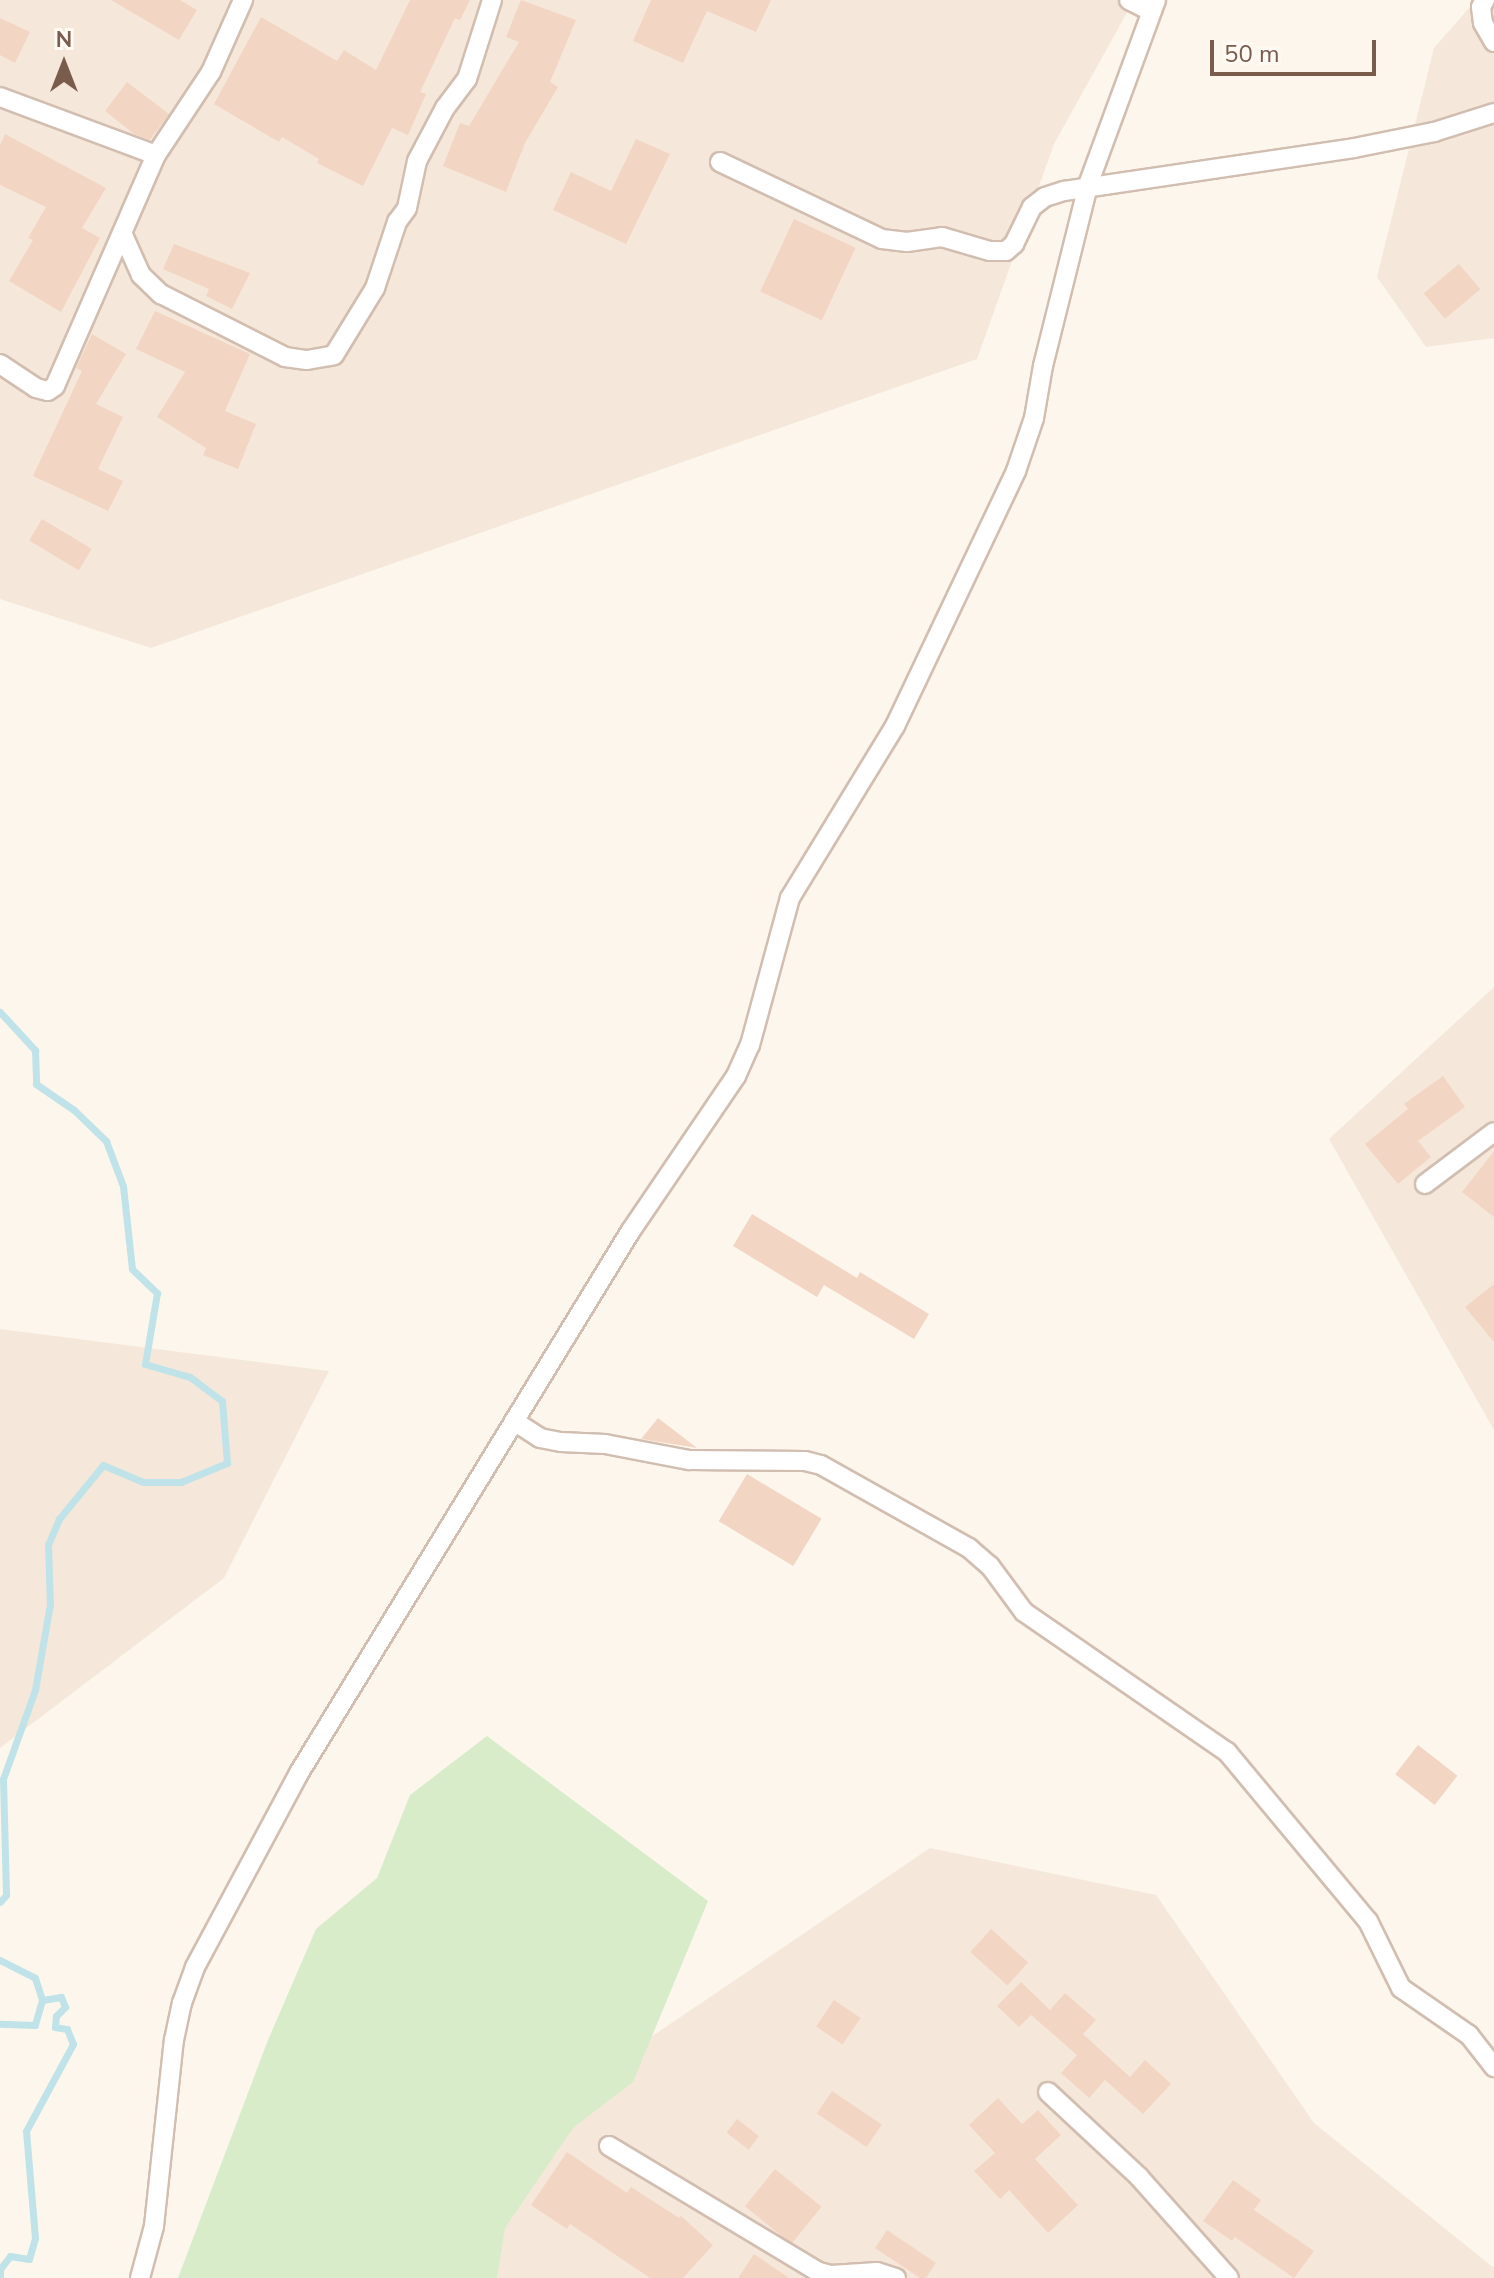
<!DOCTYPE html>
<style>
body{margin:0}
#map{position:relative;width:1494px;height:2278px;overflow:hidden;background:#fdf6ec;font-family:"Nunito Sans",sans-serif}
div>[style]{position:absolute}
.residential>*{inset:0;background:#f5e8da}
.green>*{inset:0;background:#d8ecc9}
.stream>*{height:7px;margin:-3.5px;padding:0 3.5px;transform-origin:3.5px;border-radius:3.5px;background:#bfe3e8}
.building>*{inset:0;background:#f3d5c3;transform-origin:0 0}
.roads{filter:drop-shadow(2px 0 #d1beb0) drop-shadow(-2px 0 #d1beb0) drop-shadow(0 2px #d1beb0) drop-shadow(0 -2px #d1beb0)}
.minor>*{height:18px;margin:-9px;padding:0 9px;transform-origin:9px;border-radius:9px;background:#fff}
span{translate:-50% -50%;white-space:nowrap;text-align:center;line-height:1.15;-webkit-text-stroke:6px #fffaf3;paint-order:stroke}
.north{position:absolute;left:24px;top:24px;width:80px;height:80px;-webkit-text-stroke:6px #fffaf3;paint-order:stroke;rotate:0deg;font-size:22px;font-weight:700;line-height:32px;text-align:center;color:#7a5c4d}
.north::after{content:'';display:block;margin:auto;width:28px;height:36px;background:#7a5c4d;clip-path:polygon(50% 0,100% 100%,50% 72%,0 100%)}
.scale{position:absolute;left:1210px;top:40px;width:166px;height:36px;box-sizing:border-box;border:4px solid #7a5c4d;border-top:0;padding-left:10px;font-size:24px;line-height:28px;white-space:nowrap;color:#7a5c4d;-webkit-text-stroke:6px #fffaf3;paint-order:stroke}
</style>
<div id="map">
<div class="residential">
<i style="clip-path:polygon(0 0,1134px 0,1054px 144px,977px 359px,151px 648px,0 599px)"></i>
<i style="clip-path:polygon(1476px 0,1494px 0,1494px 338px,1426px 347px,1377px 277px,1434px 48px)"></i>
<i style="clip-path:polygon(1494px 987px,1494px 1430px,1329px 1139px)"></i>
<i style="clip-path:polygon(0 1329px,329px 1371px,224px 1578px,0 1748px)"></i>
<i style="clip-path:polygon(930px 1848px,1156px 1895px,1314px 2123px,1494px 2268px,1494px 2278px,433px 2278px,549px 2106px)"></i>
</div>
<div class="green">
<i style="clip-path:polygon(487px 1736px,708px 1901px,633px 2082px,573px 2128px,505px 2228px,497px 2278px,178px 2278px,268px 2040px,316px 1929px,377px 1878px,410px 1795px)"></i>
</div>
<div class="stream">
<i style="left:0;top:1012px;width:52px;rotate:47.4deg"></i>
<i style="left:35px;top:1050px;width:34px;rotate:88deg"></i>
<i style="left:36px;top:1084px;width:46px;rotate:34.4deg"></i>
<i style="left:74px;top:1110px;width:45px;rotate:44.1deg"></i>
<i style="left:106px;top:1141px;width:48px;rotate:69.3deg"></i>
<i style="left:123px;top:1186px;width:83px;rotate:83.8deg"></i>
<i style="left:132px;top:1269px;width:35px;rotate:44deg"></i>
<i style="left:157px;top:1293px;width:72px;rotate:99.6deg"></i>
<i style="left:145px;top:1364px;width:47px;rotate:16.1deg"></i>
<i style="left:190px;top:1377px;width:40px;rotate:37deg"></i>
<i style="left:222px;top:1401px;width:62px;rotate:85.4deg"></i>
<i style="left:227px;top:1463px;width:50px;rotate:157.6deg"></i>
<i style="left:181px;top:1482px;width:38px;rotate:180deg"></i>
<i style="left:143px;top:1482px;width:43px;rotate:-157deg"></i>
<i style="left:103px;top:1465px;width:70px;rotate:129.2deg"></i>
<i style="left:59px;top:1519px;width:28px;rotate:113deg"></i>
<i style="left:48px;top:1545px;width:59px;rotate:88.1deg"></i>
<i style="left:50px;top:1604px;width:87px;rotate:99.9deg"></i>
<i style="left:35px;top:1690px;width:95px;rotate:109.8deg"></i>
<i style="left:3px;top:1779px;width:116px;rotate:88.5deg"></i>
<i style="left:6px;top:1895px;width:9px;rotate:131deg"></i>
<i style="left:0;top:1960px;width:39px;rotate:27deg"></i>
<i style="left:35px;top:1978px;width:23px;rotate:72deg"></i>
<i style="left:42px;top:2000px;width:26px;rotate:106deg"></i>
<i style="left:35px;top:2025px;width:35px;rotate:-178deg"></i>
<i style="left:0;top:2278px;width:9px;rotate:-90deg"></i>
<i style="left:0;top:2269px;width:16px;rotate:-52deg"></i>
<i style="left:10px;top:2256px;width:19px;rotate:9deg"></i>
<i style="left:29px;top:2259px;width:22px;rotate:-74deg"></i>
<i style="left:35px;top:2238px;width:107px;rotate:-94.8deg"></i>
<i style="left:26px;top:2131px;width:99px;rotate:-61.6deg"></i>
<i style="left:73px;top:2044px;width:16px;rotate:-112deg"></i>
<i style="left:67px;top:2029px;width:12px;rotate:-171deg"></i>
<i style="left:55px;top:2027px;width:11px;rotate:-85deg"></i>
<i style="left:56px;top:2016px;width:13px;rotate:-45deg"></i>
<i style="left:65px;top:2007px;width:11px;rotate:-112deg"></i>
<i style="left:61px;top:1997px;width:19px;rotate:171deg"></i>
</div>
<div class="building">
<i style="clip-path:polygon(111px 0,180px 0,197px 10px,179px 40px)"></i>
<i style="clip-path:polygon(410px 0,470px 0,460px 20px,455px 18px,420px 92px,426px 94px,408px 135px,392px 128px,363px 186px,317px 163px,319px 159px,282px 137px,279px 142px,214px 104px,261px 17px,337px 61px,344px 50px,376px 70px)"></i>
<i style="clip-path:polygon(521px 0,576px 20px,550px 82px,558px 87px,525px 143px,506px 192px,443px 166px,460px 123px,469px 126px,519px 42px,506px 37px)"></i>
<i style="clip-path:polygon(651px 0,771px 0,756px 32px,707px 11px,683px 63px,633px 41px)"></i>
<i style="clip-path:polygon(0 18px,30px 32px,15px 63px,0 55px)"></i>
<i style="clip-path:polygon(127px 82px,169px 114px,150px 140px,134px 134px,105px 111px)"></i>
<i style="clip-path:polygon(5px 134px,106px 188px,82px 228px,100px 238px,61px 312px,9px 281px,33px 240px,28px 238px,46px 207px,0 185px,0 145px)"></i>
<i style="clip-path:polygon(636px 139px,670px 154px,626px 244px,553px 210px,571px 172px,611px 191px)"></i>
<i style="left:794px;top:219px;width:68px;height:80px;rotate:25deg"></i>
<i style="clip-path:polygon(174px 244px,250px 273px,232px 309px,206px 296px,209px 289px,163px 269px)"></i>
<i style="left:1459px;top:264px;width:33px;height:46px;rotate:50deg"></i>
<i style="clip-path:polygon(155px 311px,250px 354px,225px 411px,256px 424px,238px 469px,203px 455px,206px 448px,157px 417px,185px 372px,136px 349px)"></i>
<i style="clip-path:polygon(92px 334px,126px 354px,96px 404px,123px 417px,98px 469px,123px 481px,108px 511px,33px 476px,82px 371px,76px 368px)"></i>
<i style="left:42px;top:519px;width:58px;height:25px;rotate:31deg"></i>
<i style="clip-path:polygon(1443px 1076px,1465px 1107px,1418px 1141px,1431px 1157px,1398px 1184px,1365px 1144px,1408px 1109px,1404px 1104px)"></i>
<i style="clip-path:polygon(1494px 1151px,1494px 1217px,1462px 1192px)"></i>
<i style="clip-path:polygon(752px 1214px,857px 1278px,860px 1272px,929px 1314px,914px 1339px,824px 1285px,817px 1297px,733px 1246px)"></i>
<i style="clip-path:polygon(1494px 1284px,1494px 1342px,1465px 1307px)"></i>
<i style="clip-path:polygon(658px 1418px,697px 1448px,641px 1439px)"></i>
<i style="left:747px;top:1474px;width:87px;height:55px;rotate:31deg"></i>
<i style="left:1418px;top:1745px;width:50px;height:37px;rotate:38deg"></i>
<i style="left:991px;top:1929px;width:50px;height:31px;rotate:42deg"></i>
<i style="clip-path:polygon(1021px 1982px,1050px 2010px,1065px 1993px,1096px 2020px,1083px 2034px,1130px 2077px,1145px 2060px,1171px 2084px,1143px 2114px,1105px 2080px,1089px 2098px,1061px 2073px,1077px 2055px,1031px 2015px,1019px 2027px,997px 2006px)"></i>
<i style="left:834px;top:2000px;width:32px;height:32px;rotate:34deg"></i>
<i style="left:832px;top:2091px;width:60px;height:27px;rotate:34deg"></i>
<i style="clip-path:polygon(998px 2098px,1022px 2124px,1038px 2110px,1061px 2135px,1035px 2159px,1078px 2205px,1048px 2233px,1009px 2190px,1000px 2199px,974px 2171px,995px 2153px,969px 2125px)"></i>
<i style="left:737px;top:2119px;width:28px;height:17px;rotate:38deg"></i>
<i style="clip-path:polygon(567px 2152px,627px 2193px,631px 2187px,679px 2218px,681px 2216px,713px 2245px,683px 2278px,650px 2278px,570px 2224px,567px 2229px,531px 2205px)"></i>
<i style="left:775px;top:2169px;width:60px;height:48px;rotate:39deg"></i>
<i style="clip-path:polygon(1233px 2180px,1261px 2200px,1254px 2210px,1314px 2251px,1294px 2278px,1235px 2237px,1232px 2241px,1203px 2221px)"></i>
<i style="clip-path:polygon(887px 2230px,936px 2263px,926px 2278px,920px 2278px,875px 2248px)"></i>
<i style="clip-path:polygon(754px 2254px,789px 2278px,738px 2278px)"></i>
</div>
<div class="roads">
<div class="minor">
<i style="left:1129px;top:0;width:25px;rotate:27deg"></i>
<i style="left:1485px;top:0;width:8px;rotate:120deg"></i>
<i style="left:1481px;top:7px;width:16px;rotate:83deg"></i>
<i style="left:1483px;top:23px;width:22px;rotate:60deg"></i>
<i style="left:0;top:97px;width:166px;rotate:20.4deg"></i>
<i style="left:720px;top:162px;width:179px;rotate:25.4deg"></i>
<i style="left:882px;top:239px;width:25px;rotate:7deg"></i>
<i style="left:907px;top:242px;width:35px;rotate:-8deg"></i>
<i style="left:942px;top:237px;width:50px;rotate:16.3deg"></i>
<i style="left:990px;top:251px;width:16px"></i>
<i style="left:1006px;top:251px;width:11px;rotate:-41deg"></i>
<i style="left:1014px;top:244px;width:41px;rotate:-64.1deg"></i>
<i style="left:1032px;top:207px;width:16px;rotate:-38deg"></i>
<i style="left:1045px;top:197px;width:20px;rotate:-18deg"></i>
<i style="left:1064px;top:191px;width:293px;rotate:-8.4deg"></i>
<i style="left:1354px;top:148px;width:82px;rotate:-11.3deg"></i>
<i style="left:1434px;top:132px;width:63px;rotate:-17.6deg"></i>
<i style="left:123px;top:235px;width:44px;rotate:65.8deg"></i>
<i style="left:141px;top:275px;width:28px;rotate:44deg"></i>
<i style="left:161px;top:294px;width:139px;rotate:26.9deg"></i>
<i style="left:285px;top:357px;width:22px;rotate:8deg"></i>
<i style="left:307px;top:360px;width:27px;rotate:-10deg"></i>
<i style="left:334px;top:355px;width:79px;rotate:-58.5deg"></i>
<i style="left:375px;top:288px;width:70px;rotate:-71.6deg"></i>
<i style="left:397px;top:222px;width:17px;rotate:-54deg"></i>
<i style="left:407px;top:208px;width:48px;rotate:-78deg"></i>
<i style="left:417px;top:161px;width:60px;rotate:-62.2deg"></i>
<i style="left:445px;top:108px;width:36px;rotate:-53deg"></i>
<i style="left:467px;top:79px;width:83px;rotate:-72.4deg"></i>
<i style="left:0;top:364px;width:43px;rotate:33.7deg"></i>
<i style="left:36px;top:388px;width:12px;rotate:14deg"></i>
<i style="left:48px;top:391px;width:9px;rotate:-36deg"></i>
<i style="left:55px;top:386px;width:252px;rotate:-66.4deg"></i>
<i style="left:156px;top:155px;width:100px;rotate:-56.5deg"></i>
<i style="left:211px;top:72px;width:79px;rotate:-66deg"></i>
<i style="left:1425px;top:1184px;width:86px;rotate:-37deg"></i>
<i style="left:514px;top:1421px;width:31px;rotate:33deg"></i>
<i style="left:540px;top:1438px;width:21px;rotate:11deg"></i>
<i style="left:561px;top:1442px;width:44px;rotate:2.6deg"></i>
<i style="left:605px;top:1444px;width:86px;rotate:10.8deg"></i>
<i style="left:689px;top:1460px;width:116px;rotate:0.5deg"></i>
<i style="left:805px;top:1461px;width:16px;rotate:14deg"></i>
<i style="left:821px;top:1465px;width:170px;rotate:29.3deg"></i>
<i style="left:969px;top:1548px;width:28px;rotate:41deg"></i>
<i style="left:990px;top:1566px;width:57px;rotate:53.5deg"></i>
<i style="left:1024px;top:1612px;width:247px;rotate:34.6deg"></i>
<i style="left:1227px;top:1752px;width:220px;rotate:50.2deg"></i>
<i style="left:1368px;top:1921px;width:75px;rotate:63.8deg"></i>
<i style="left:1401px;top:1988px;width:83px;rotate:34.7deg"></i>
<i style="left:1469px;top:2035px;width:41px;rotate:52deg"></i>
<i style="left:1048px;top:2092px;width:125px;rotate:43deg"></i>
<i style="left:1139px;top:2177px;width:135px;rotate:48.3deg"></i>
<i style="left:609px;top:2146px;width:245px;rotate:31deg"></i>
<i style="left:819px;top:2272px;width:12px;rotate:14deg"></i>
<i style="left:831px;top:2275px;width:46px;rotate:-3.7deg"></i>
<i style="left:877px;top:2272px;width:20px;rotate:18deg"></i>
<i style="left:140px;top:2278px;width:54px;rotate:-74.9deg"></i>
<i style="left:154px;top:2226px;width:187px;rotate:-83.9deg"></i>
<i style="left:174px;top:2040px;width:38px;rotate:-78deg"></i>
<i style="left:182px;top:2003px;width:38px;rotate:-70deg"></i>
<i style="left:195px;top:1967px;width:220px;rotate:-61.8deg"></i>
<i style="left:299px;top:1773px;width:634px;rotate:-58.54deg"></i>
<i style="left:630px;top:1232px;width:189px;rotate:-55.8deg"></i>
<i style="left:736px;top:1076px;width:34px;rotate:-66deg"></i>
<i style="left:750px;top:1045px;width:152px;rotate:-74.8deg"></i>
<i style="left:790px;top:898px;width:202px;rotate:-58.6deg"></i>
<i style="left:895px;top:726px;width:282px;rotate:-64.6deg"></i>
<i style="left:1016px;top:471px;width:56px;rotate:-71.2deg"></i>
<i style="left:1034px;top:418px;width:53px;rotate:-80.2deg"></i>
<i style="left:1043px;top:366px;width:187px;rotate:-76deg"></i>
<i style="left:1088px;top:185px;width:197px;rotate:-69.8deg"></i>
</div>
</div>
<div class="north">N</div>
<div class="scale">50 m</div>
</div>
